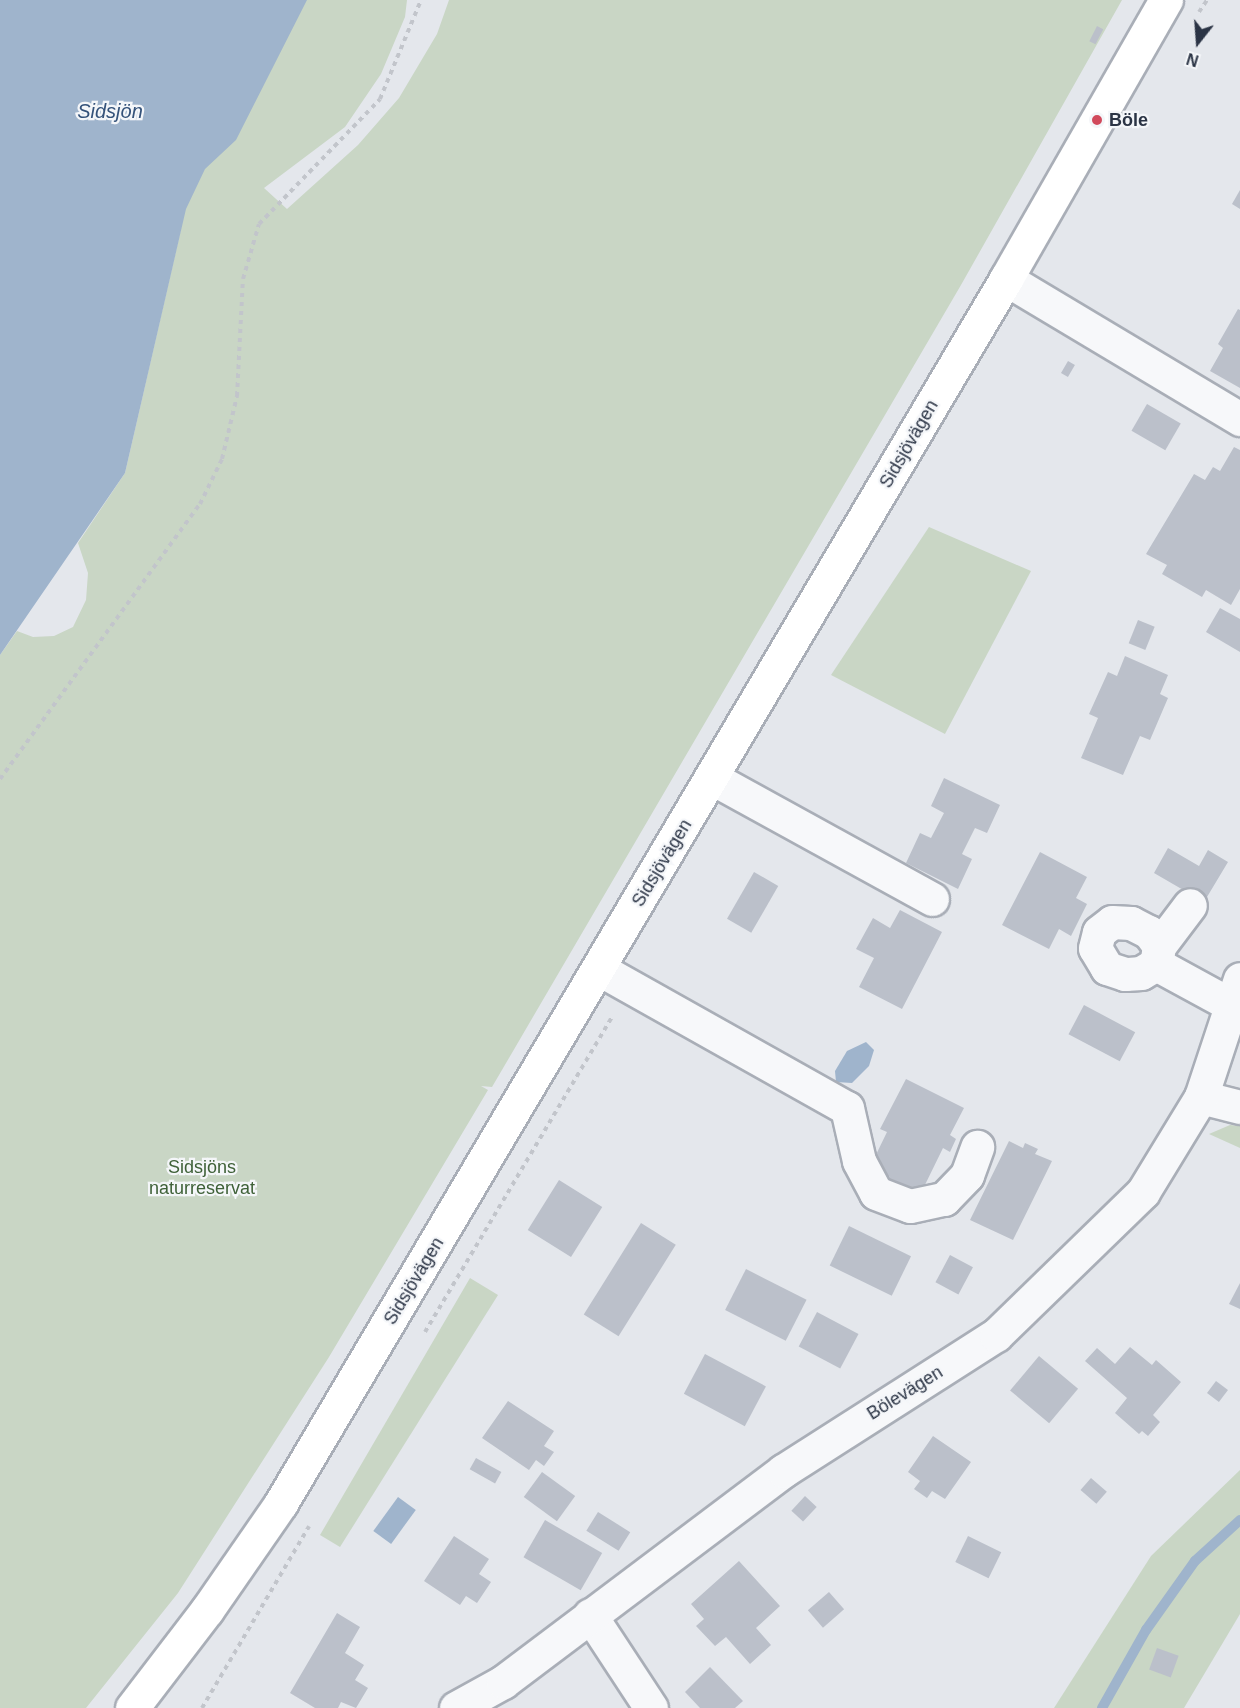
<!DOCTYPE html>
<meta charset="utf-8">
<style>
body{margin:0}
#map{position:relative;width:1240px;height:1708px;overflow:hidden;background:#e4e7ec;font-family:Arial,sans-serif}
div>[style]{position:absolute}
.green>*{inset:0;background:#c9d6c5}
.water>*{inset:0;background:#9fb4cc;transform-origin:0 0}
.stream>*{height:10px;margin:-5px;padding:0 5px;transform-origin:5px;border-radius:5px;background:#9fb4cc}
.building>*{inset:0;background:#bbc0ca;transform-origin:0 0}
.path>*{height:4px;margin-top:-2px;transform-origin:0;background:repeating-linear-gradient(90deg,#c2c5cb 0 4.5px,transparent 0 9px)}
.roads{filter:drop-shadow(2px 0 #a9aeb7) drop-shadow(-2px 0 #a9aeb7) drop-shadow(0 2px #a9aeb7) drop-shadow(0 -2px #a9aeb7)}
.minor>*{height:33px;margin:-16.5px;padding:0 16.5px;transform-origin:16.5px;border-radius:16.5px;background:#f7f8fa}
.major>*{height:33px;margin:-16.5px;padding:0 16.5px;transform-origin:16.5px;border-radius:16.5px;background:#fff}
.dots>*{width:16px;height:16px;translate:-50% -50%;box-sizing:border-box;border:3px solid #f4f6f9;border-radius:50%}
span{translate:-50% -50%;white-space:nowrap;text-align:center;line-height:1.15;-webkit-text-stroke:4.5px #f4f6f9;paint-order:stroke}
.poi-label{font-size:18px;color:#2b3445;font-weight:700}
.left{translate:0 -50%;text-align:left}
.street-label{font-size:18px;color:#2b3445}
.park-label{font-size:18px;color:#3f6138}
.water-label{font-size:20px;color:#34527a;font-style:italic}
.north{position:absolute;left:1168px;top:12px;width:60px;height:60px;-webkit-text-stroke:4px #f4f6f9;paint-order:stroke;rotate:197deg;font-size:16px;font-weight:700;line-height:24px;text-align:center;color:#2b3445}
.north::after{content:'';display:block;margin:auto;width:21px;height:27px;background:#2b3445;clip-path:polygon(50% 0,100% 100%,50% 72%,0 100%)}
</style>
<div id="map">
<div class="green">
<i style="clip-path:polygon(0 0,407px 0,405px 17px,381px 74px,345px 127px,264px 188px,287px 209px,358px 145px,399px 98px,437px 34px,449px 0,1122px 0,961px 285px,492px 1087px,481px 1086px,488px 1090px,329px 1357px,178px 1593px,86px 1708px,0 1708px,0 655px,17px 631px,33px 637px,54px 636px,73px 627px,86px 600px,88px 573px,78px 543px,125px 473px,181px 229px)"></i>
<i style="clip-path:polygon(929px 527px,1031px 571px,945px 734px,831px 675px)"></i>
<i style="clip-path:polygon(1230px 1125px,1240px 1126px,1240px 1148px,1209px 1134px)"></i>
<i style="clip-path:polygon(470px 1278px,498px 1295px,340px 1547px,320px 1535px)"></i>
<i style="clip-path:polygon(1240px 1470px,1240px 1614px,1184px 1708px,1054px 1708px,1151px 1556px)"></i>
</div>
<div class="water">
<i style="clip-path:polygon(0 0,307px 0,236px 140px,205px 169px,186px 209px,125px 473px,0 655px)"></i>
<i style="clip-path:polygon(866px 1042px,874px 1050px,869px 1066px,852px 1083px,836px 1082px,835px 1071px,847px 1051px)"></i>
<i style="left:398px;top:1497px;width:22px;height:42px;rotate:36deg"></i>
</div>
<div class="stream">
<i style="left:1102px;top:1708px;width:90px;rotate:-60.6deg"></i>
<i style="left:1146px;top:1630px;width:85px;rotate:-54.6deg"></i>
<i style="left:1195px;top:1561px;width:61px;rotate:-42.3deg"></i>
</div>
<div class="building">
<i style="left:1097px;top:26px;width:7px;height:17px;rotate:27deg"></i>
<i style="clip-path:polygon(1240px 190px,1240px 209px,1232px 204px)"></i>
<i style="clip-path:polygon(1238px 309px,1240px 310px,1240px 388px,1210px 371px,1223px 348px,1218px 344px)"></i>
<i style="left:1068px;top:361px;width:8px;height:14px;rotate:30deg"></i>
<i style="left:1147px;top:404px;width:39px;height:31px;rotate:30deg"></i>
<i style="clip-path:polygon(1234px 447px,1240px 450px,1240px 589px,1231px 605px,1206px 590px,1202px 597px,1162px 574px,1167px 565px,1146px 554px,1194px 474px,1205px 480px,1213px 467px,1220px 471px)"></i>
<i style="clip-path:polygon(1220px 608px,1240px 619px,1240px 652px,1206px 632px)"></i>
<i style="left:1138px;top:620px;width:18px;height:25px;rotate:22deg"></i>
<i style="clip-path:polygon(1125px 656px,1168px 675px,1160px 694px,1168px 698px,1150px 740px,1140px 736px,1123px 775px,1081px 758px,1098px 718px,1089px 714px,1108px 672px,1117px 676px)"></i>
<i style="clip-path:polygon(944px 778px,1000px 805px,987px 833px,975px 828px,962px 854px,972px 859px,958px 889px,906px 863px,920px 833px,931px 838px,944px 813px,931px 806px)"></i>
<i style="clip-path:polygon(1168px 848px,1199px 866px,1208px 850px,1228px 862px,1204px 902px,1154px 873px)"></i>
<i style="clip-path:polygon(1040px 852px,1087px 877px,1076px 898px,1087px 904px,1071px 936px,1059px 929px,1049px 949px,1002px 925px)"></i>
<i style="left:754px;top:872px;width:28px;height:54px;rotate:30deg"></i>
<i style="clip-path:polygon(900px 910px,942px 932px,902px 1009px,859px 987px,874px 958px,856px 949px,873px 918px,890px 928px)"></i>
<i style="left:1084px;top:1005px;width:58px;height:33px;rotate:28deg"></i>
<i style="clip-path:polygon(906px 1079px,964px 1108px,950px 1135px,956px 1139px,950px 1152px,943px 1148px,921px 1193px,904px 1185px,901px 1191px,886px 1184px,890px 1177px,870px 1167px,887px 1132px,880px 1129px)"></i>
<i style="clip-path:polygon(1009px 1141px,1023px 1148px,1025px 1143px,1038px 1149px,1035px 1154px,1052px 1161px,1013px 1240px,970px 1220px)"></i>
<i style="left:559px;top:1180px;width:51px;height:59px;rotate:32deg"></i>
<i style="left:641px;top:1223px;width:41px;height:108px;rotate:32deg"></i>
<i style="left:849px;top:1226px;width:69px;height:44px;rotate:26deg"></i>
<i style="left:950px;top:1255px;width:26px;height:31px;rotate:28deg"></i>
<i style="left:746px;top:1269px;width:68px;height:46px;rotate:27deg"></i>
<i style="clip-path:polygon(1240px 1283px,1240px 1309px,1229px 1304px)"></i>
<i style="left:817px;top:1312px;width:47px;height:39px;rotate:28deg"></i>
<i style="clip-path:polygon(1130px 1347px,1152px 1365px,1156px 1360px,1181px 1382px,1153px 1415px,1160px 1422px,1148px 1436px,1142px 1431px,1139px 1434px,1115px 1413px,1127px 1398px,1085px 1361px,1097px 1348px,1115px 1364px)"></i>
<i style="left:705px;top:1354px;width:69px;height:45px;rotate:28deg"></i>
<i style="left:1039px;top:1356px;width:51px;height:45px;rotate:40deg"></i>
<i style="left:1216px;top:1381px;width:15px;height:15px;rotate:37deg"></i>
<i style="clip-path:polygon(508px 1401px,554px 1431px,544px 1446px,554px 1452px,544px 1466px,536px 1460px,529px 1470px,482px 1438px)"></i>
<i style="clip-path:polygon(933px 1436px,971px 1462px,945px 1499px,932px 1491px,927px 1498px,914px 1489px,920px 1481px,908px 1472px)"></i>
<i style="left:476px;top:1458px;width:29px;height:13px;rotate:29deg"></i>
<i style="left:542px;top:1472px;width:41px;height:31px;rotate:36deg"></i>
<i style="left:1091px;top:1478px;width:21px;height:16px;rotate:41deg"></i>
<i style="left:805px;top:1496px;width:16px;height:20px;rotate:43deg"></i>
<i style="left:598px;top:1512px;width:38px;height:22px;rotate:32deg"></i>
<i style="left:545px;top:1520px;width:66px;height:43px;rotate:30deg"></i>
<i style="clip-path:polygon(454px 1536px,489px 1559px,479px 1574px,491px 1582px,477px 1603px,466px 1596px,460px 1605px,424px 1581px)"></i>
<i style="left:968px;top:1536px;width:37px;height:29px;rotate:26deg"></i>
<i style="clip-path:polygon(739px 1561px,780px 1606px,756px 1628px,771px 1645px,750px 1664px,726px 1637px,715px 1646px,696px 1626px,704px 1619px,691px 1604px)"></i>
<i style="left:829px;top:1592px;width:23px;height:28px;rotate:49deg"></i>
<i style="clip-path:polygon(337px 1613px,360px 1627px,345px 1653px,364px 1665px,355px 1680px,368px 1688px,356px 1708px,341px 1702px,338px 1708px,315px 1708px,290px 1693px)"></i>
<i style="left:1157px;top:1648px;width:23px;height:23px;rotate:20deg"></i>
<i style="clip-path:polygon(710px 1667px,743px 1701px,735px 1708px,700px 1708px,685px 1692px)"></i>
</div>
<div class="path">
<i style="left:1199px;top:12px;width:14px;rotate:-56deg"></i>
<i style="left:0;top:779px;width:340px;rotate:-54deg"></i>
<i style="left:200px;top:504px;width:50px;rotate:-63.9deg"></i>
<i style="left:222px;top:459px;width:65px;rotate:-76.6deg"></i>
<i style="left:237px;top:396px;width:117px;rotate:-87.1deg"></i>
<i style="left:243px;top:279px;width:57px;rotate:-73.8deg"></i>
<i style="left:259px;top:224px;width:174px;rotate:-45.9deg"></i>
<i style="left:380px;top:99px;width:107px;rotate:-67.5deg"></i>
<i style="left:425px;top:1332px;width:368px;rotate:-59.3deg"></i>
<i style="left:202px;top:1708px;width:211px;rotate:-59.5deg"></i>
</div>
<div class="roads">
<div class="minor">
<i style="left:1006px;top:279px;width:273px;rotate:30.9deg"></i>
<i style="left:712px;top:778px;width:251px;rotate:28.8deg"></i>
<i style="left:1159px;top:946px;width:51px;rotate:-52.9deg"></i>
<i style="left:1156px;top:964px;width:17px;rotate:149deg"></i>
<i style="left:1141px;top:973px;width:16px;rotate:176deg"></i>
<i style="left:1125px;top:974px;width:19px;rotate:-162deg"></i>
<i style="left:1107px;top:968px;width:23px;rotate:-121deg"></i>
<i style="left:1095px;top:948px;width:16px;rotate:-76deg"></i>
<i style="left:1099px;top:932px;width:16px;rotate:-38deg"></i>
<i style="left:1112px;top:922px;width:19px;rotate:3deg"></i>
<i style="left:1131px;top:923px;width:20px;rotate:27deg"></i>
<i style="left:1149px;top:932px;width:17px;rotate:54deg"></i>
<i style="left:1159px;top:946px;width:18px;rotate:99deg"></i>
<i style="left:1156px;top:964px;width:88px;rotate:28.6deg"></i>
<i style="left:599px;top:969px;width:284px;rotate:29.3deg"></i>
<i style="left:847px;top:1108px;width:54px;rotate:77.2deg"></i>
<i style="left:859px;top:1161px;width:36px;rotate:62deg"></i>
<i style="left:876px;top:1193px;width:36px;rotate:21deg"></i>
<i style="left:910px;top:1206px;width:35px;rotate:-12deg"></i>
<i style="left:944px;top:1199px;width:33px;rotate:-46deg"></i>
<i style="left:967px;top:1175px;width:30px;rotate:-70deg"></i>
<i style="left:1201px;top:1097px;width:40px;rotate:14.4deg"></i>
<i style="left:590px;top:1615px;width:111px;rotate:56.7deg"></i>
<i style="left:456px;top:1708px;width:54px;rotate:-29deg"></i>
<i style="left:503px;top:1682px;width:351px;rotate:-37deg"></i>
<i style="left:783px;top:1471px;width:253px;rotate:-32.6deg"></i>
<i style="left:996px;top:1335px;width:205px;rotate:-44.2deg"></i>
<i style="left:1143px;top:1192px;width:111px;rotate:-58.6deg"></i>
<i style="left:1201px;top:1097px;width:124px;rotate:-71.7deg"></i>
</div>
<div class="major">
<i style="left:132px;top:1708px;width:123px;rotate:-52.6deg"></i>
<i style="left:207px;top:1610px;width:130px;rotate:-55.3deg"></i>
<i style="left:281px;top:1503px;width:1423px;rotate:-59.36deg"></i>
<i style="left:1006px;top:279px;width:322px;rotate:-60.2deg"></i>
</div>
</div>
<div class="dots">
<i style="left:1097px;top:120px;background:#d1495b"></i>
</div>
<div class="poi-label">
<span class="left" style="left:1109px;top:120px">Böle</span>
</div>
<div class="street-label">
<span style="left:909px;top:444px;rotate:-60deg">Sidsjövägen</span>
<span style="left:662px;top:863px;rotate:-59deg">Sidsjövägen</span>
<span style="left:414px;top:1281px;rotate:-59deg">Sidsjövägen</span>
<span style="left:905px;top:1393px;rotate:-32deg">Bölevägen</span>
</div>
<div class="park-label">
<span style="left:202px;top:1178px">Sidsjöns<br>naturreservat</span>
</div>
<div class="water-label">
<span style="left:110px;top:111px">Sidsjön</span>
</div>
<div class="north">N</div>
</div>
